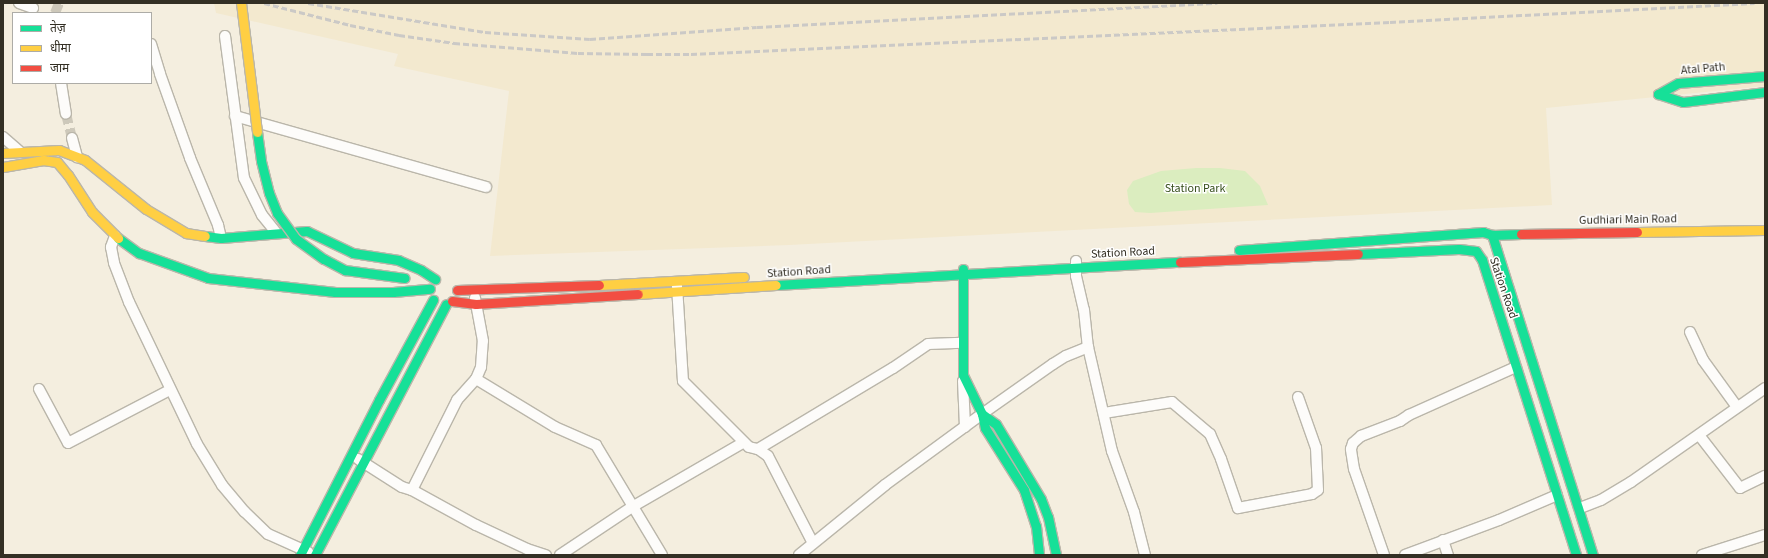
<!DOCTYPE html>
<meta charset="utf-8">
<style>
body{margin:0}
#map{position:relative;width:1768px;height:558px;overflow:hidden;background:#f4eedf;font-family:"Source Sans 3","Noto Sans Devanagari",sans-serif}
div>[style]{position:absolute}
.built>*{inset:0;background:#f3e9cf}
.green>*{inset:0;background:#dbedbf}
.street-tunnel>*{height:10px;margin-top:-5px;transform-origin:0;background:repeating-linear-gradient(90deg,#cdc8ba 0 10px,transparent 0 15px)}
.roads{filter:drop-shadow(1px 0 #bab6aa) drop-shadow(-1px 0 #bab6aa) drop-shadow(0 1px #bab6aa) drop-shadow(0 -1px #bab6aa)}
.street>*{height:10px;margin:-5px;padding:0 5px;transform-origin:5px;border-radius:5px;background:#fdfcfa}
.fast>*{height:9px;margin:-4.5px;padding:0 4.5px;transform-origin:4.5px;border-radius:4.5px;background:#16e098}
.slow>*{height:9px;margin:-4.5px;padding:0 4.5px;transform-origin:4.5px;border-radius:4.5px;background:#ffcf43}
.jam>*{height:9px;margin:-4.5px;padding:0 4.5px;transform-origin:4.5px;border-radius:4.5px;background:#f24e42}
.rail>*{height:3px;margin-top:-1.5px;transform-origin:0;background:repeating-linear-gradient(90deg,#cbc9c6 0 6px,transparent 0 9px)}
.bridges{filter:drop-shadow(1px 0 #bab6aa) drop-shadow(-1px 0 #bab6aa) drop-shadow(0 1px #bab6aa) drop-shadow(0 -1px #bab6aa)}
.fast-bridge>*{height:9px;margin:-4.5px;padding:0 4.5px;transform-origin:4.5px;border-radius:4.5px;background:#16e098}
.slow-bridge>*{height:9px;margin:-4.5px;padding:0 4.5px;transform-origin:4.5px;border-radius:4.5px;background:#ffcf43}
span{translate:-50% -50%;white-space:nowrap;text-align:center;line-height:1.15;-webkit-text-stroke:3px #fff;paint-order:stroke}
.street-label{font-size:12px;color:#332f24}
.park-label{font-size:12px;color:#364e1b}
.frame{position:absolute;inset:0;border:4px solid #332f24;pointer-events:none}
.legend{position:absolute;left:12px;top:12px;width:140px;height:72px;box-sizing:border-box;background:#fff;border:1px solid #adaca7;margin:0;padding:5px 7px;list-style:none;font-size:12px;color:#332f24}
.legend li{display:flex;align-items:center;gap:8px;height:20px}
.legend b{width:20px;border:1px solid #adaca7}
</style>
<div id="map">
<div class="built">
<i style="clip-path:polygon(214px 3px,1765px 3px,1765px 86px,1546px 108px,1552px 205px,789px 245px,490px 256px,509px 91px,394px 66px,398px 54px,216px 13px)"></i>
</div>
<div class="green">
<i style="clip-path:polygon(1196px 168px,1220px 168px,1245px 171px,1260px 186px,1268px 205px,1150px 213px,1135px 212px,1129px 204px,1127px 190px,1133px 181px,1161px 171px)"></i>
</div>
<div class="street-tunnel">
<i style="left:55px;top:13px;width:11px;rotate:-68deg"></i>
<i style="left:66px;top:114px;width:25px;rotate:76deg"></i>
</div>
<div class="roads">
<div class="street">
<i style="left:19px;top:3px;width:15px;rotate:20deg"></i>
<i style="left:225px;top:36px;width:143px;rotate:82.4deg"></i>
<i style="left:244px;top:178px;width:41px;rotate:64.1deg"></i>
<i style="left:262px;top:215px;width:22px;rotate:51deg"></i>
<i style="left:151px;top:44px;width:31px;rotate:73deg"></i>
<i style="left:160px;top:74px;width:89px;rotate:70.3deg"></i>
<i style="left:190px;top:158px;width:73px;rotate:67.3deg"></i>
<i style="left:218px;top:225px;width:13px;rotate:77deg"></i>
<i style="left:61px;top:83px;width:31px;rotate:81deg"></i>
<i style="left:235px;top:116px;width:261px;rotate:15.8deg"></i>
<i style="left:3px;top:137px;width:21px;rotate:41deg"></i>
<i style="left:72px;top:138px;width:20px;rotate:75deg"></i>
<i style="left:115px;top:236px;width:12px;rotate:110deg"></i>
<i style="left:111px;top:247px;width:16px;rotate:79deg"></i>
<i style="left:114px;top:263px;width:42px;rotate:69deg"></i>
<i style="left:129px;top:302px;width:157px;rotate:64.4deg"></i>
<i style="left:197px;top:444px;width:48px;rotate:58.6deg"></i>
<i style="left:222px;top:485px;width:35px;rotate:50deg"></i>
<i style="left:245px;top:512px;width:32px;rotate:44deg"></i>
<i style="left:268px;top:534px;width:44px;rotate:24.2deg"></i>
<i style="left:1076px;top:261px;width:15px;rotate:90deg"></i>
<i style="left:1076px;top:276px;width:35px;rotate:77deg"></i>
<i style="left:1084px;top:310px;width:37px;rotate:84deg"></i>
<i style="left:1088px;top:347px;width:107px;rotate:77deg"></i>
<i style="left:1112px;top:451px;width:65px;rotate:70.2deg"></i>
<i style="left:1134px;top:512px;width:44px;rotate:75.7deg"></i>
<i style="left:677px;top:286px;width:95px;rotate:86.4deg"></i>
<i style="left:683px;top:381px;width:93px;rotate:45deg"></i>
<i style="left:749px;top:447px;width:9px;rotate:13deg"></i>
<i style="left:758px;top:449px;width:157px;rotate:-31deg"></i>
<i style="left:893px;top:368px;width:42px;rotate:-34.4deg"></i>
<i style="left:928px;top:344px;width:34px;rotate:-2deg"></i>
<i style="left:1690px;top:332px;width:31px;rotate:65deg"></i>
<i style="left:1703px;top:360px;width:58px;rotate:54.1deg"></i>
<i style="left:476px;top:379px;width:92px;rotate:31.3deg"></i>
<i style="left:555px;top:427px;width:45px;rotate:23.7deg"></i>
<i style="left:596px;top:445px;width:128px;rotate:59deg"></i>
<i style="left:963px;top:381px;width:46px;rotate:87.5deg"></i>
<i style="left:39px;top:389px;width:61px;rotate:61.8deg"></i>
<i style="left:68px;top:443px;width:115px;rotate:-27.5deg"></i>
<i style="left:1104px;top:413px;width:69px;rotate:-9.2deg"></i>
<i style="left:1172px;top:402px;width:50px;rotate:40.1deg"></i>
<i style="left:1210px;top:434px;width:27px;rotate:66deg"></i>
<i style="left:1221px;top:459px;width:52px;rotate:70.9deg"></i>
<i style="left:1238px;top:508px;width:75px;rotate:-10.7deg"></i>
<i style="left:1312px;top:494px;width:7px;rotate:-34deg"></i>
<i style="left:1318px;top:490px;width:42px;rotate:-92.7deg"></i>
<i style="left:1316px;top:448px;width:54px;rotate:-109.4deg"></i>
<i style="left:1699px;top:435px;width:67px;rotate:52.3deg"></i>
<i style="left:1740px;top:488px;width:28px;rotate:-26deg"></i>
<i style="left:758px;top:449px;width:12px;rotate:35deg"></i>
<i style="left:768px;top:456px;width:98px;rotate:62.7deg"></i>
<i style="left:358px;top:459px;width:52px;rotate:32.5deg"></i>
<i style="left:402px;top:487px;width:10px;rotate:17deg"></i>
<i style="left:412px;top:490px;width:73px;rotate:28.7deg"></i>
<i style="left:476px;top:525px;width:56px;rotate:25.2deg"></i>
<i style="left:527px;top:549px;width:20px;rotate:18deg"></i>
<i style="left:412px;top:490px;width:101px;rotate:-63.4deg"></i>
<i style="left:457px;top:400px;width:28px;rotate:-48deg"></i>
<i style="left:476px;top:379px;width:13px;rotate:-67deg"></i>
<i style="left:481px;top:367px;width:26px;rotate:-86deg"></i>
<i style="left:483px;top:341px;width:44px;rotate:-100.5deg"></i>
<i style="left:1580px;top:508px;width:22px;rotate:-21deg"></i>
<i style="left:1601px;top:500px;width:35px;rotate:-31deg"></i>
<i style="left:1631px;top:482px;width:164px;rotate:-35deg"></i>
<i style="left:1443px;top:540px;width:16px;rotate:72deg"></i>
<i style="left:560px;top:555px;width:87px;rotate:-33.7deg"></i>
<i style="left:632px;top:507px;width:129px;rotate:-30.1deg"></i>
<i style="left:799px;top:555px;width:111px;rotate:-39.1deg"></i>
<i style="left:885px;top:485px;width:120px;rotate:-36.2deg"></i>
<i style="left:982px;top:414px;width:87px;rotate:-35.2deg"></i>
<i style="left:1053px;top:364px;width:15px;rotate:-32deg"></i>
<i style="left:1066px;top:356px;width:24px;rotate:-22deg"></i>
<i style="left:1384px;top:555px;width:91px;rotate:-109.2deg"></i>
<i style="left:1354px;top:469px;width:20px;rotate:-99deg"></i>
<i style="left:1351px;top:449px;width:6px;rotate:-72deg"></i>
<i style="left:1353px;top:443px;width:11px;rotate:-41deg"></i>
<i style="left:1361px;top:436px;width:42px;rotate:-21deg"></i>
<i style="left:1400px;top:421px;width:11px;rotate:-34deg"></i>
<i style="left:1409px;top:415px;width:117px;rotate:-24.2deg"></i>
<i style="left:1405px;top:555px;width:100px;rotate:-20.4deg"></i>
<i style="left:1499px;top:520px;width:63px;rotate:-23.3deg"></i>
<i style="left:1702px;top:555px;width:66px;rotate:-17.6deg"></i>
</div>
<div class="fast">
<i style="left:1765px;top:76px;width:87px;rotate:175.4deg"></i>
<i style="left:1678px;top:83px;width:23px;rotate:151deg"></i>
<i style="left:1658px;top:94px;width:26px;rotate:18deg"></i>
<i style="left:1683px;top:102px;width:83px;rotate:-7deg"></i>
<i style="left:1492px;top:235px;width:336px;rotate:72.5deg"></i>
<i style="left:205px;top:236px;width:16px;rotate:7deg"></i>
<i style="left:221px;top:238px;width:86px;rotate:-4.7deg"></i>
<i style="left:307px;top:231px;width:51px;rotate:25.6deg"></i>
<i style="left:353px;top:253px;width:46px;rotate:8.8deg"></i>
<i style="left:398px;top:260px;width:25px;rotate:23deg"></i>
<i style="left:421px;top:270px;width:17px;rotate:33deg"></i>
<i style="left:118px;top:238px;width:26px;rotate:36deg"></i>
<i style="left:139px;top:253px;width:73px;rotate:19.9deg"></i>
<i style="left:208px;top:278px;width:128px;rotate:6.3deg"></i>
<i style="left:335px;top:292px;width:58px"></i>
<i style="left:393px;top:292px;width:37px;rotate:-5deg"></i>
<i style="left:1239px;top:250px;width:245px;rotate:-4.2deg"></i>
<i style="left:1483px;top:232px;width:9px;rotate:18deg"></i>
<i style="left:1492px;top:235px;width:29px;rotate:-2deg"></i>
<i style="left:1358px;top:254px;width:101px;rotate:-2.8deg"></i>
<i style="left:1459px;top:249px;width:17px;rotate:7deg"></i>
<i style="left:1476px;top:251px;width:11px;rotate:56deg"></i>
<i style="left:1482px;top:260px;width:310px;rotate:72.3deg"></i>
<i style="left:963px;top:269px;width:106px;rotate:90deg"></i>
<i style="left:963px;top:375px;width:43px;rotate:64deg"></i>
<i style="left:982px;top:414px;width:14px;rotate:78deg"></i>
<i style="left:985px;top:428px;width:73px;rotate:57.8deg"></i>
<i style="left:1024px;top:490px;width:38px;rotate:72deg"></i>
<i style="left:1036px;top:526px;width:29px;rotate:84deg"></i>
<i style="left:776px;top:285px;width:405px;rotate:-3.3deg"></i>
<i style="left:982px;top:414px;width:17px;rotate:36deg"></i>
<i style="left:996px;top:424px;width:87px;rotate:59deg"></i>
<i style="left:1041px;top:499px;width:19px;rotate:69deg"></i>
<i style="left:1048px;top:517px;width:39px;rotate:78deg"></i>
<i style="left:300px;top:555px;width:174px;rotate:-63deg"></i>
<i style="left:379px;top:400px;width:114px;rotate:-61.6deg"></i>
<i style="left:315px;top:555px;width:283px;rotate:-62.4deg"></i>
</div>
<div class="slow">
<i style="left:3px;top:153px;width:56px;rotate:-3.1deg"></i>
<i style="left:59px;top:150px;width:28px;rotate:21deg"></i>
<i style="left:85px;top:160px;width:78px;rotate:38.8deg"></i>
<i style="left:146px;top:209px;width:47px;rotate:31deg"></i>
<i style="left:186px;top:233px;width:19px;rotate:9deg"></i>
<i style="left:3px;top:167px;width:41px;rotate:-9.9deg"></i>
<i style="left:43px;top:160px;width:14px;rotate:8deg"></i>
<i style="left:57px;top:162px;width:17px;rotate:50deg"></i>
<i style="left:68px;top:175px;width:44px;rotate:57deg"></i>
<i style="left:92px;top:212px;width:37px;rotate:45deg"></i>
<i style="left:1637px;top:232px;width:128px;rotate:-0.9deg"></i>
<i style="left:599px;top:285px;width:145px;rotate:-3.2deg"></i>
<i style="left:638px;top:294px;width:138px;rotate:-3.7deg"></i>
</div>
<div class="jam">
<i style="left:1521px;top:234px;width:116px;rotate:-1deg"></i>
<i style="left:1180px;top:262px;width:178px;rotate:-2.6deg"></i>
<i style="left:457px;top:290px;width:142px;rotate:-2deg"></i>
<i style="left:452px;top:301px;width:24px;rotate:7deg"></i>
<i style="left:476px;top:304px;width:162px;rotate:-3.5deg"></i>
</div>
</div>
<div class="rail">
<i style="left:264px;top:3px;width:89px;rotate:14.3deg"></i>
<i style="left:350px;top:25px;width:50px;rotate:11.5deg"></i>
<i style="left:399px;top:35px;width:56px;rotate:8.3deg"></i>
<i style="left:454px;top:43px;width:124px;rotate:4.6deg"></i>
<i style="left:578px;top:53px;width:69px;rotate:0.8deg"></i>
<i style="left:647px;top:54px;width:44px"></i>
<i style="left:691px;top:54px;width:700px;rotate:-2.62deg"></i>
<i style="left:1390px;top:22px;width:365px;rotate:-3deg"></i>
<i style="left:308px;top:3px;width:179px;rotate:9.3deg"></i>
<i style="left:485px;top:32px;width:105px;rotate:3.8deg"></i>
<i style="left:590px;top:39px;width:167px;rotate:-4.1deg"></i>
<i style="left:757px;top:27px;width:461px;rotate:-3deg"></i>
</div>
<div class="bridges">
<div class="fast-bridge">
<i style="left:257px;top:132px;width:29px;rotate:82deg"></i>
<i style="left:261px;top:161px;width:33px;rotate:76deg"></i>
<i style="left:269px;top:193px;width:22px;rotate:68deg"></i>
<i style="left:277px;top:213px;width:32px;rotate:54deg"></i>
<i style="left:296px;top:239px;width:34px;rotate:36deg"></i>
<i style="left:324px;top:259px;width:24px;rotate:28deg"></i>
<i style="left:345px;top:270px;width:60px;rotate:7.7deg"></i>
</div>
<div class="slow-bridge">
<i style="left:241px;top:3px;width:130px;rotate:82.9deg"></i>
</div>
</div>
<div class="street-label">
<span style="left:1703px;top:69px;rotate:-5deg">Atal Path</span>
<span style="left:1628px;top:220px;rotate:-1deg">Gudhiari Main Road</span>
<span style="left:1123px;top:253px;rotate:-3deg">Station Road</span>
<span style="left:799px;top:272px;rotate:-4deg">Station Road</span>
<span style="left:1503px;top:288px;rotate:71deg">Station Road</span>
</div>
<div class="park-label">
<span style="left:1195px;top:189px">Station Park</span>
</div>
<div class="frame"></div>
<ul class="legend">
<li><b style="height:5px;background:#16e098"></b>तेज़</li>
<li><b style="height:5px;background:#ffcf43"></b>धीमा</li>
<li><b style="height:5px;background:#f24e42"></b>जाम</li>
</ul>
</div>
